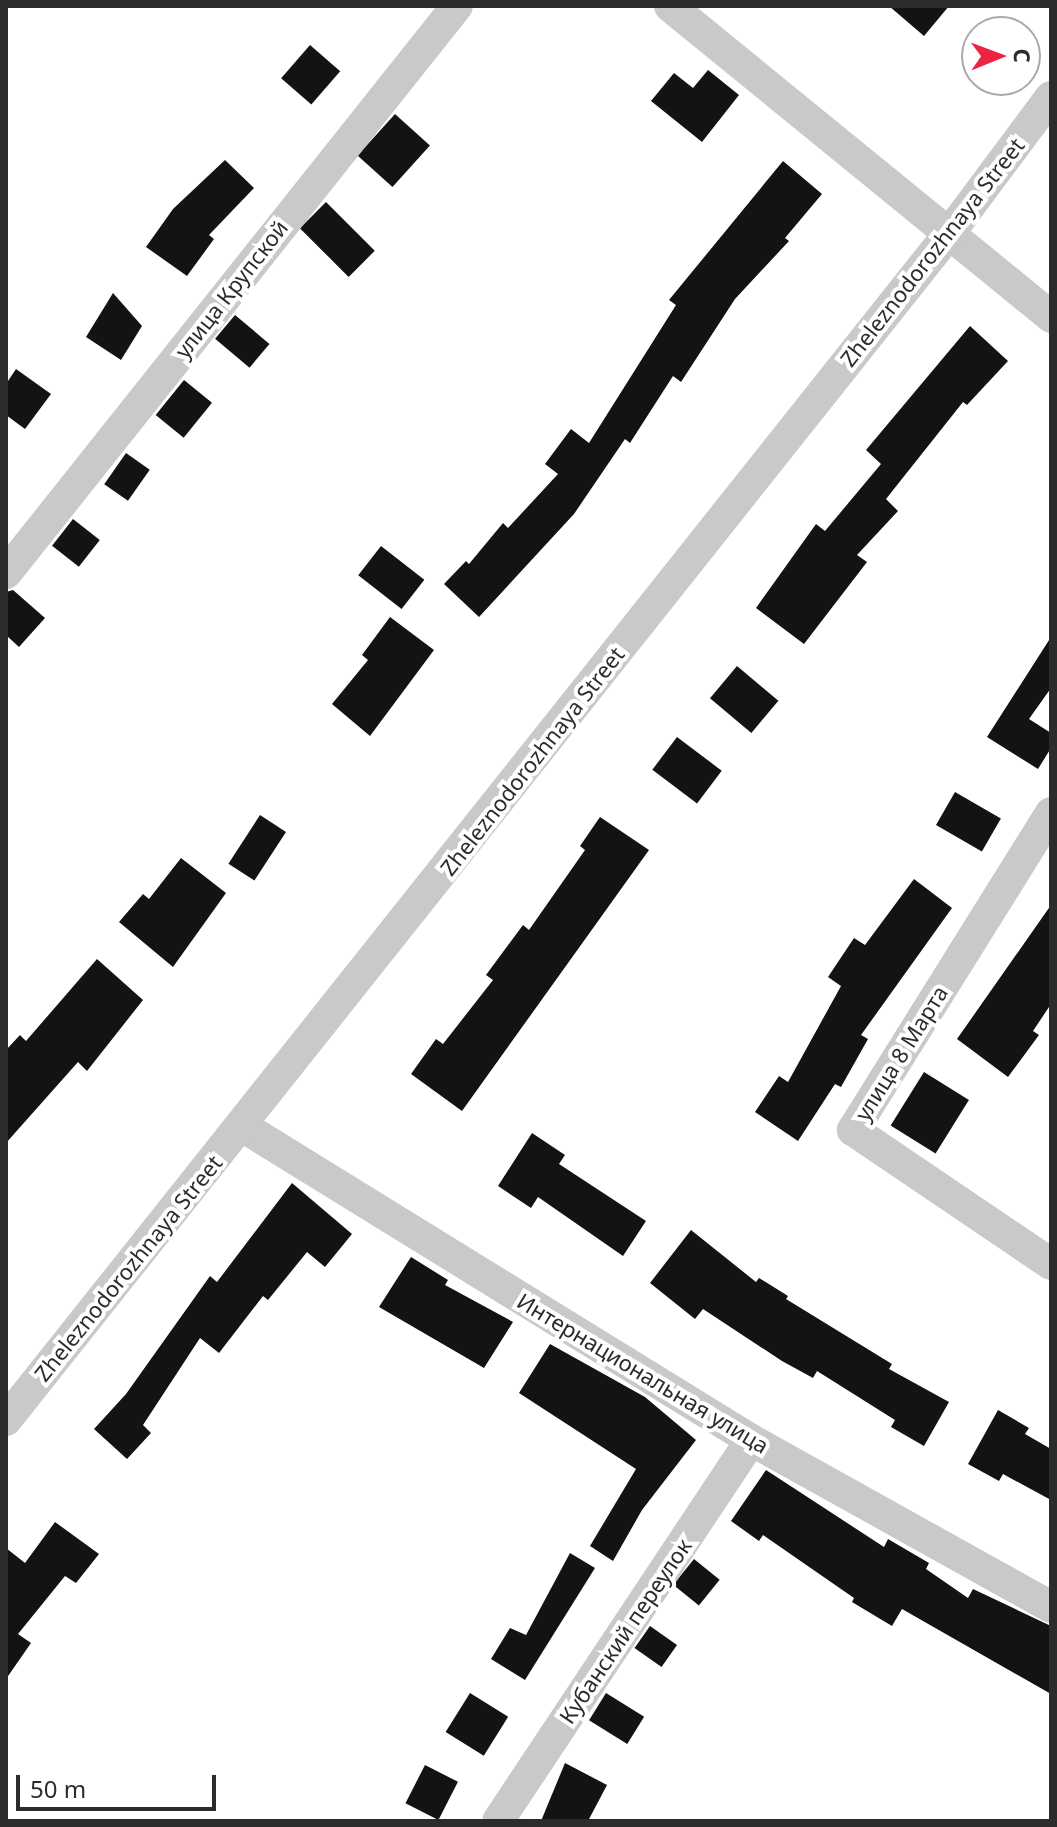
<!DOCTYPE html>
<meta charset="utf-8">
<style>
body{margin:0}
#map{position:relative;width:1057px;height:1827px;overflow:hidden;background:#fff;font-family:"Noto Sans",sans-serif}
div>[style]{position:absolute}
.building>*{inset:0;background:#131313;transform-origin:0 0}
.minor>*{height:32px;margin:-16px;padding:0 16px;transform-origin:16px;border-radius:16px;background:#c9c9c9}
span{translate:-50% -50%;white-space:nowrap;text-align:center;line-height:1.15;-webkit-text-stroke:8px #fff;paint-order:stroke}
.street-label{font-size:22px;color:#2c2c2c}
.frame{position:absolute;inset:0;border:8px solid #2c2c2c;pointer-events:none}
.north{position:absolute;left:961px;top:16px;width:80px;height:80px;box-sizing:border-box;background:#fff;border:2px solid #ababab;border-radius:50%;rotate:89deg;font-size:22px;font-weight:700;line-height:32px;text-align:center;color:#2c2c2c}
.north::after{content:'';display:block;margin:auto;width:28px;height:36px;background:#ec2442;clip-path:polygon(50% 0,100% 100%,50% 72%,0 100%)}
.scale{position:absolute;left:16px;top:1775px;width:200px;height:36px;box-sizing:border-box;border:4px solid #2c2c2c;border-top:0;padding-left:10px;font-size:24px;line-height:28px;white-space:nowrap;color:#2c2c2c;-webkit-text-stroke:6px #fff;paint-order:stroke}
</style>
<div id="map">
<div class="building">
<i style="clip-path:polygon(889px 6px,949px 6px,924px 36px)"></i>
<i style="left:310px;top:45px;width:40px;height:44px;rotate:41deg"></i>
<i style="clip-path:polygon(708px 70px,739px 95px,702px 142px,651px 101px,674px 73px,693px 88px)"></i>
<i style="left:395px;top:114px;width:47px;height:56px;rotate:42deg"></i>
<i style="clip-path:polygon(225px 160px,254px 188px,209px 235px,214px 239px,187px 276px,146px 247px,173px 209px)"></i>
<i style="clip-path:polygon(783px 161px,822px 194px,785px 238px,789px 241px,735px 299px,681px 382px,673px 376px,630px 443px,625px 439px,574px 514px,479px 617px,444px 584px,466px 561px,469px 564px,503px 523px,508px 528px,558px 474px,545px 464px,571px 429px,589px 443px,676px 305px,669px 300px)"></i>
<i style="left:326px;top:202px;width:69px;height:37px;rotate:45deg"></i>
<i style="clip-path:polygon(113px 293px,142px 326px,121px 360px,86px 337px)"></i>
<i style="left:235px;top:315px;width:45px;height:31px;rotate:40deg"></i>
<i style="clip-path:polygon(970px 326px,1008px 361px,967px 405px,963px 402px,886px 499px,898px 511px,857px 555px,867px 562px,804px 644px,756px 608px,816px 524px,825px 531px,881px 464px,866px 450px)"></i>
<i style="clip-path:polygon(16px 369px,51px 394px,25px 429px,6px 415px,6px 384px)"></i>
<i style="left:184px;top:380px;width:36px;height:45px;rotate:39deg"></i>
<i style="left:126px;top:453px;width:29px;height:38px;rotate:35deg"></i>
<i style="left:73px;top:519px;width:34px;height:34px;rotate:38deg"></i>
<i style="left:381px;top:546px;width:55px;height:37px;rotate:38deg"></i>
<i style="clip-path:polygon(13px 590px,45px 618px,19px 647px,6px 635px,6px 592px)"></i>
<i style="clip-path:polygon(390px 617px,434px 650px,370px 736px,332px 704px,368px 660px,362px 655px)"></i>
<i style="clip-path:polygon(1051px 637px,1051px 688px,1029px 719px,1051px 733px,1051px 748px,1038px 769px,987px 737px)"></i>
<i style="left:737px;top:666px;width:54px;height:42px;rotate:40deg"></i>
<i style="left:677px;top:737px;width:56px;height:41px;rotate:37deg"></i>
<i style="left:955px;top:792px;width:53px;height:38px;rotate:30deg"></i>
<i style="left:260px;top:815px;width:31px;height:58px;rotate:33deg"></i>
<i style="clip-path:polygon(600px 817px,649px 850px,462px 1111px,411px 1074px,436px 1039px,443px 1044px,493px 980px,486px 975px,523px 925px,529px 930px,585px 850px,580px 846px)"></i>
<i style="clip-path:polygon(181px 858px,226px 893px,173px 967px,119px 922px,143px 894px,149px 899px)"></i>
<i style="clip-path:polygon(914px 879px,952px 908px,861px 1035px,868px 1039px,841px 1087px,835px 1084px,798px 1141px,755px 1112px,779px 1076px,788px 1082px,841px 986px,828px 977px,854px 938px,865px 945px)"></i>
<i style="clip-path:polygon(1051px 905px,1051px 1004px,1033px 1031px,1039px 1035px,1008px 1077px,957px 1039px)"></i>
<i style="clip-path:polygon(97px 959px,143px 1000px,87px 1071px,78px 1062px,6px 1143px,6px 1050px,20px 1035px,26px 1041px)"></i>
<i style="left:924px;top:1072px;width:53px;height:63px;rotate:32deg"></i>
<i style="clip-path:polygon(532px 1133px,565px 1155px,559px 1164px,646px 1221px,623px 1256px,538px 1197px,531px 1208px,498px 1186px)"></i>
<i style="clip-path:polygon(292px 1183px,352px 1234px,325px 1267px,307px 1252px,268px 1300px,263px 1296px,219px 1353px,200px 1338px,143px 1425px,151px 1433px,127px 1459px,94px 1429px,126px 1394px,210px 1276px,217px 1282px)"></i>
<i style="clip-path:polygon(691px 1230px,756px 1282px,759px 1278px,788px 1296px,786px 1299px,892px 1364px,889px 1369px,949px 1402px,924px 1446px,891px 1427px,895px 1420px,817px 1371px,813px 1378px,782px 1361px,703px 1309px,695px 1319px,650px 1283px)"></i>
<i style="clip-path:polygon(411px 1257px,448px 1280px,445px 1285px,513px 1322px,484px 1368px,379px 1307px)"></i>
<i style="clip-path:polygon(550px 1344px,645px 1397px,696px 1440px,642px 1510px,613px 1561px,590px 1546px,636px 1469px,519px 1393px)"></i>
<i style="clip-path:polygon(998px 1410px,1029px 1428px,1025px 1434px,1051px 1449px,1051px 1500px,1003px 1474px,999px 1481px,968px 1464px)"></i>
<i style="clip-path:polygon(766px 1470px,884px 1547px,888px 1539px,929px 1563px,926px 1569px,968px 1598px,973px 1589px,1051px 1626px,1051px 1694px,902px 1609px,892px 1626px,852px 1602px,854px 1598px,763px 1535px,759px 1541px,731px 1521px)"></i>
<i style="clip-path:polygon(55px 1522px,99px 1554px,76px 1583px,65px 1576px,18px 1634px,31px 1643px,6px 1679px,6px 1548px,25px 1563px)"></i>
<i style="clip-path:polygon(570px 1553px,595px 1568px,525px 1680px,491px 1659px,510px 1628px,526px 1635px)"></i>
<i style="left:694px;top:1559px;width:33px;height:33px;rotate:39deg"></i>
<i style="left:650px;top:1626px;width:33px;height:27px;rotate:35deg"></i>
<i style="left:470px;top:1693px;width:45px;height:46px;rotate:32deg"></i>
<i style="left:606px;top:1693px;width:45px;height:32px;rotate:32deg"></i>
<i style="clip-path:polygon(565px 1763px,607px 1785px,588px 1821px,541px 1821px)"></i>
<i style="left:425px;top:1765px;width:37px;height:43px;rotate:27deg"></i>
</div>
<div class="minor">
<i style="left:670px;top:6px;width:492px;rotate:39.2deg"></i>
<i style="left:6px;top:573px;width:724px;rotate:-51.5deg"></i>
<i style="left:1051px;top:813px;width:374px;rotate:122deg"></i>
<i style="left:853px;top:1130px;width:239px;rotate:34.1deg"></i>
<i style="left:242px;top:1126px;width:598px;rotate:31.67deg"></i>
<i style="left:751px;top:1440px;width:343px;rotate:29.1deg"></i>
<i style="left:6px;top:1420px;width:1514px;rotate:-51.52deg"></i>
<i style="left:948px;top:235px;width:172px;rotate:-53.3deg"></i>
<i style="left:498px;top:1821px;width:457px;rotate:-56.4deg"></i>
</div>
<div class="street-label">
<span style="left:932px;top:252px;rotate:-52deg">Zheleznodorozhnaya Street</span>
<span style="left:231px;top:289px;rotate:-52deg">улица Крупской</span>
<span style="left:532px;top:761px;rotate:-52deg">Zheleznodorozhnaya Street</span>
<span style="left:901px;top:1053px;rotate:-58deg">улица 8 Марта</span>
<span style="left:128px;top:1268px;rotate:-51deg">Zheleznodorozhnaya Street</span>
<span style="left:643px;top:1373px;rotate:31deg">Интернациональная улица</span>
<span style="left:625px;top:1631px;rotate:-56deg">Кубанский переулок</span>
</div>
<div class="frame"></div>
<div class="north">С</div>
<div class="scale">50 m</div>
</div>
